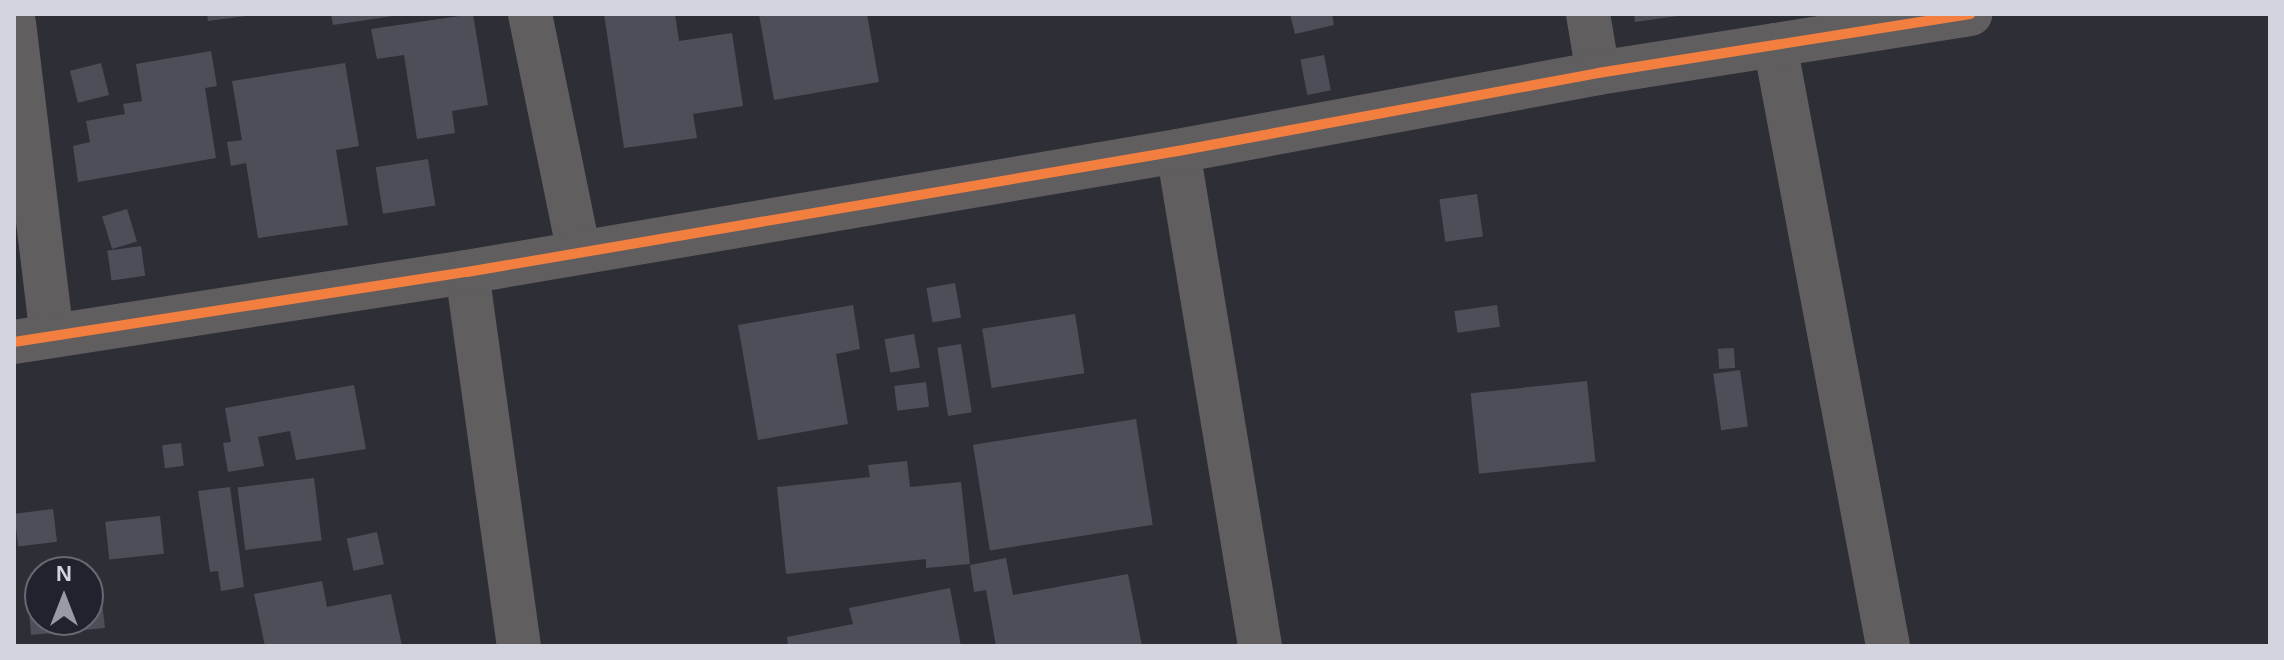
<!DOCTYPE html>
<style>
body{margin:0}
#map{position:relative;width:2284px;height:660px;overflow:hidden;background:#2e2e36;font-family:Helvetica,sans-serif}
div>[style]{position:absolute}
.building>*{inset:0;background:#4e4e59;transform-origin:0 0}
.minor>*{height:44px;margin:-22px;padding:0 22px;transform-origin:22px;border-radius:22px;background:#605e5f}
.cycleway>*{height:10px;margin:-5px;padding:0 5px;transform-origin:5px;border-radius:5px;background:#f27e40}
span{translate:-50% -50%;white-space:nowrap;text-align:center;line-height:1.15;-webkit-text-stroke:8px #22212e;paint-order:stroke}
.frame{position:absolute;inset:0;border:16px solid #d3d4dd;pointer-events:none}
.north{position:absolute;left:24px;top:556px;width:80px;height:80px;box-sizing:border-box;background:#22212e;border:2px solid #696974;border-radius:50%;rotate:0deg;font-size:22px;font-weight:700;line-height:32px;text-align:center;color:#d3d4dd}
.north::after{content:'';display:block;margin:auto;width:28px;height:36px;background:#999aa3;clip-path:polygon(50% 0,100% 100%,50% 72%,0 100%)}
</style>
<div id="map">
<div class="building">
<i style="clip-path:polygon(207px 14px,246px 14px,246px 16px,208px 21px)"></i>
<i style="clip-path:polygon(331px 14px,392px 14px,393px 16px,333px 25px)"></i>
<i style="clip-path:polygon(473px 14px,488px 105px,452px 111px,455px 133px,417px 139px,404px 55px,377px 59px,371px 29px)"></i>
<i style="clip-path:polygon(604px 14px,675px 14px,679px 41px,732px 33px,743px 106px,693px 114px,697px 138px,624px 148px)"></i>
<i style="clip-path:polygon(759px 14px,867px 14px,879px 82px,774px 100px)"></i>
<i style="clip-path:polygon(1290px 14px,1332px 14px,1334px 25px,1295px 34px)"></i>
<i style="clip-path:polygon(1634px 14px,1678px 14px,1678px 16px,1635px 22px)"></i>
<i style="clip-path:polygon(211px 51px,217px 86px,205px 88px,216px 158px,78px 182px,73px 146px,90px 142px,86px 121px,125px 114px,123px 104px,142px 101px,136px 64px)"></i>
<i style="left:1324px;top:55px;width:36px;height:24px;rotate:79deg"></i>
<i style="left:101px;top:63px;width:33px;height:32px;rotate:76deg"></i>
<i style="clip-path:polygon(345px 63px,359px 146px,336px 150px,348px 225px,258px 238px,246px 163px,231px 166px,227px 142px,242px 140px,232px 81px)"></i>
<i style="left:428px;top:159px;width:47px;height:53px;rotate:81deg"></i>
<i style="left:1477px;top:194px;width:43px;height:38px;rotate:82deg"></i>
<i style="left:127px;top:209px;width:34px;height:26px;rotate:73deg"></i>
<i style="left:141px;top:246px;width:30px;height:34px;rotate:82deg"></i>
<i style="left:955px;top:283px;width:35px;height:29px;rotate:80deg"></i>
<i style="clip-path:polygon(853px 305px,860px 349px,836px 354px,848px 424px,758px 440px,738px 325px)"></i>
<i style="left:1497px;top:305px;width:22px;height:43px;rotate:82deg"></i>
<i style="left:1075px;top:314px;width:60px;height:94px;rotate:81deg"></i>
<i style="left:914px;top:334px;width:34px;height:30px;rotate:80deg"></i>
<i style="left:961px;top:344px;width:69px;height:24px;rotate:81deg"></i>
<i style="left:1734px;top:348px;width:20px;height:16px;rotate:87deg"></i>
<i style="left:1740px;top:370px;width:57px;height:27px;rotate:82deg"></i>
<i style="left:1587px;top:381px;width:81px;height:117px;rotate:84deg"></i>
<i style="left:926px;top:382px;width:25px;height:32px;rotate:83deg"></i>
<i style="clip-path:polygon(354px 385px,366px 449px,296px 460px,290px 431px,258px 437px,264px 466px,228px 472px,223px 443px,231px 442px,225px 408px)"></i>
<i style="left:1136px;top:419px;width:107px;height:165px;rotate:81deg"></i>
<i style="left:181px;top:443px;width:23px;height:19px;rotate:83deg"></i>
<i style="clip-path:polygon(907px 461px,910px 487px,961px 482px,970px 564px,926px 568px,926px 559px,786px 574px,777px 487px,870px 477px,868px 465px)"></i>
<i style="left:314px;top:478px;width:63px;height:77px;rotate:83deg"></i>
<i style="clip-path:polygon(230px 487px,244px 587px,221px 591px,218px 571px,210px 572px,198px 491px)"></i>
<i style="left:53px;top:509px;width:33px;height:39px;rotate:83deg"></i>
<i style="left:160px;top:516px;width:38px;height:55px;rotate:84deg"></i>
<i style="left:377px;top:532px;width:33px;height:31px;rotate:78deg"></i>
<i style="clip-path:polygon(1006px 558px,1013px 595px,1128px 574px,1142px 646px,996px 646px,986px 590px,974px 592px,970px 565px)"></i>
<i style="clip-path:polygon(322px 581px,327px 607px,391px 594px,402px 646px,265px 646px,254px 594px)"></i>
<i style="clip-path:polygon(950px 588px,961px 646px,788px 646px,787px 637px,853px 624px,849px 608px)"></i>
<i style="clip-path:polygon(101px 593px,105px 628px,31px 635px,28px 600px,40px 599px,40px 620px,88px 620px,88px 594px)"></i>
</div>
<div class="minor">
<i style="left:530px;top:14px;width:243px;rotate:78.4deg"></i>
<i style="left:1588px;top:14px;width:60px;rotate:80.4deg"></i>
<i style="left:14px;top:23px;width:315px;rotate:83.1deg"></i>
<i style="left:1775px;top:45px;width:612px;rotate:79.35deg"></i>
<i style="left:1178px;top:151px;width:502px;rotate:80.59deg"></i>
<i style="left:467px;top:272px;width:378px;rotate:82.1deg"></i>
<i style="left:14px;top:342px;width:458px;rotate:-8.8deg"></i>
<i style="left:467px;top:272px;width:721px;rotate:-9.66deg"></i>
<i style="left:1178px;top:151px;width:427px;rotate:-10.5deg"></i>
<i style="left:1598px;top:73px;width:377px;rotate:-9deg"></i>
</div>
<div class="cycleway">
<i style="left:14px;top:342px;width:458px;rotate:-8.8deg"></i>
<i style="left:467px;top:272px;width:721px;rotate:-9.66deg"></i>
<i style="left:1178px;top:151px;width:427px;rotate:-10.5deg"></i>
<i style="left:1598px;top:73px;width:377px;rotate:-9deg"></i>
</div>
<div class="frame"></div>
<div class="north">N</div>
</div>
